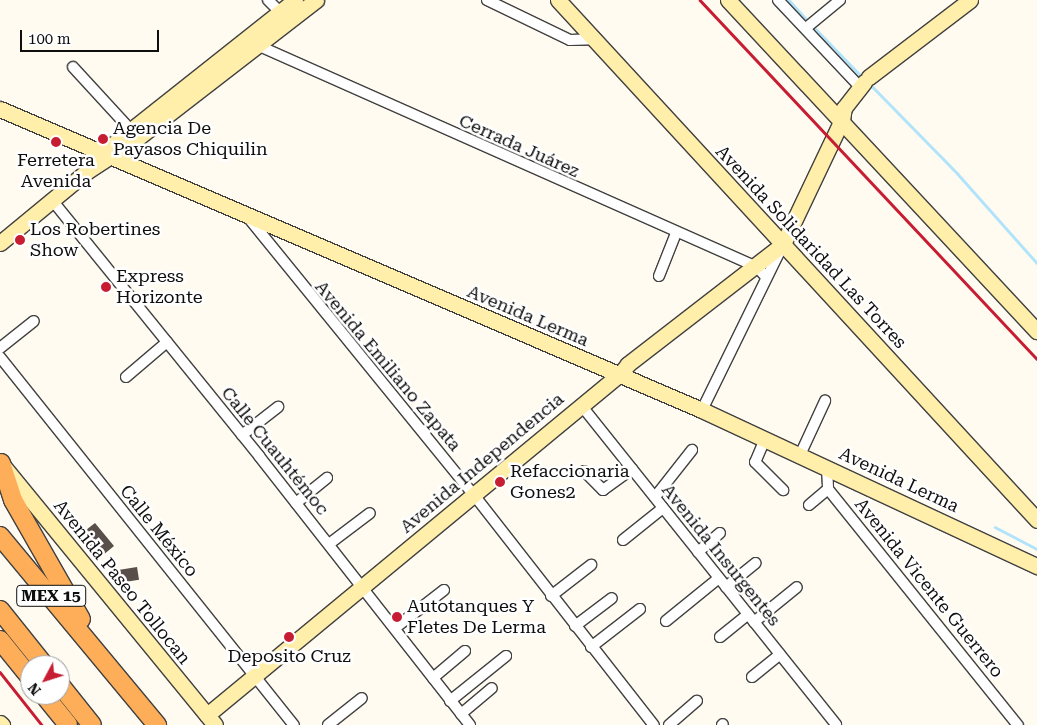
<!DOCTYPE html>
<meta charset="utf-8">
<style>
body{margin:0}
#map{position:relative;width:1037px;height:725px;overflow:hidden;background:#fffbf0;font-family:"Roboto Serif",serif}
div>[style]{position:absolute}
.stream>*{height:2.5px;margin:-1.25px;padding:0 1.25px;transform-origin:1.25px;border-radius:1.25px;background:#b1e4fa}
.building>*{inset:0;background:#584e4a;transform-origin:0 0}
.roads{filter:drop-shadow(1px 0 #414141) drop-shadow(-1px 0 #414141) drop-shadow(0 1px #414141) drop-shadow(0 -1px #414141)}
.minor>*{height:10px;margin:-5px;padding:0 5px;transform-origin:5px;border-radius:5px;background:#fff}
.secondary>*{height:15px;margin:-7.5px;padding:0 7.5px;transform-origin:7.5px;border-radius:7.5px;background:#ffefab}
.trunk>*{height:18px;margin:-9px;padding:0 9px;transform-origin:9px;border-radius:9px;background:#feae58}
.rail>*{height:2.5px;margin:-1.25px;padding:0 1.25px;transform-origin:1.25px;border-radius:1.25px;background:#c71d33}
.dots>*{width:14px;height:14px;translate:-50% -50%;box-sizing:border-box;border:2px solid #fff;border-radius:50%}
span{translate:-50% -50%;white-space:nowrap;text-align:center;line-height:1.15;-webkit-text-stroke:5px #fff;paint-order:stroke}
.shield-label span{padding:1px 4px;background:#fff;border:1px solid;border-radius:4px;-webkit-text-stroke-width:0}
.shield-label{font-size:16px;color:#0e0e0e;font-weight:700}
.poi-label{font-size:18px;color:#0e0e0e}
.left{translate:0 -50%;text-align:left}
.street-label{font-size:18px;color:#0e0e0e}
.north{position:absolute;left:20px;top:655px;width:50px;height:50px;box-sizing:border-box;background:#fff;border:1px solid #9f9f9f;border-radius:50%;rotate:230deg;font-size:14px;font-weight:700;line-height:20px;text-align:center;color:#0e0e0e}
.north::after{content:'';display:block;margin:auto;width:18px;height:22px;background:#c71d33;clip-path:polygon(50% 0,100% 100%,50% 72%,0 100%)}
.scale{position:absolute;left:20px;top:30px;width:139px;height:22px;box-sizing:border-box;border:2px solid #0e0e0e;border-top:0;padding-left:6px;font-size:15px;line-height:18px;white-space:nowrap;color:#0e0e0e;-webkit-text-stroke:4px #fff;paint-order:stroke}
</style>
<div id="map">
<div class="stream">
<div style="left:789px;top:0;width:30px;rotate:48deg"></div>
<div style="left:813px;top:26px;width:72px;rotate:46.1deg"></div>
<div style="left:869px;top:83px;width:127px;rotate:45.6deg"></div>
<div style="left:958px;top:174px;width:119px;rotate:48.4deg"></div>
<div style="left:995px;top:527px;width:47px;rotate:27.6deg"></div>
</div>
<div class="building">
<div style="clip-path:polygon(95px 523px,114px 546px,97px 560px,86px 546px,94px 540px,86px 530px)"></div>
<div style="left:137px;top:567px;width:13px;height:22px;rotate:81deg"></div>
</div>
<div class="roads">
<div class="minor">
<div style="left:268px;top:0;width:17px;rotate:45deg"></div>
<div style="left:487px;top:0;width:92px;rotate:25.7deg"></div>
<div style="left:570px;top:40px;width:23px;rotate:-2deg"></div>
<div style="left:778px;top:0;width:118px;rotate:46.7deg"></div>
<div style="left:806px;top:28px;width:44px;rotate:-39.5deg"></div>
<div style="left:257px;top:45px;width:547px;rotate:23.94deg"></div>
<div style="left:757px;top:267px;width:13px;rotate:48deg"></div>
<div style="left:73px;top:67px;width:84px;rotate:47.4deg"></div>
<div style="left:52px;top:200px;width:329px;rotate:51deg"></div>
<div style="left:259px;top:456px;width:342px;rotate:51.9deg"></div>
<div style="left:247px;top:216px;width:360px;rotate:50.9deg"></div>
<div style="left:474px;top:495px;width:292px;rotate:52deg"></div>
<div style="left:659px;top:276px;width:46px;rotate:-68.4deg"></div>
<div style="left:0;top:348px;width:43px;rotate:-38.5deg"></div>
<div style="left:0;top:357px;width:471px;rotate:51.4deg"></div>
<div style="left:126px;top:377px;width:54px;rotate:-40.5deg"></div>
<div style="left:581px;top:405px;width:409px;rotate:51.4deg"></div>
<div style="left:702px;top:410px;width:182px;rotate:-63.9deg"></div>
<div style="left:242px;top:435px;width:46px;rotate:-37.9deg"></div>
<div style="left:765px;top:439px;width:25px;rotate:113deg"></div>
<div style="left:755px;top:462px;width:40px;rotate:45deg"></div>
<div style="left:800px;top:455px;width:60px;rotate:-65.2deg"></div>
<div style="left:827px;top:468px;width:21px;rotate:87deg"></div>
<div style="left:828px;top:489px;width:303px;rotate:51.2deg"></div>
<div style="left:584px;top:471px;width:27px;rotate:45deg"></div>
<div style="left:603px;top:490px;width:36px;rotate:-36deg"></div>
<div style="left:655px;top:497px;width:60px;rotate:-51.8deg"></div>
<div style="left:296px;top:503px;width:40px;rotate:-39deg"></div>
<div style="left:809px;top:505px;width:25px;rotate:-40deg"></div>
<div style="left:623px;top:540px;width:51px;rotate:-38.7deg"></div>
<div style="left:329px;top:544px;width:51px;rotate:-37.1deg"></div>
<div style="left:698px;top:552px;width:29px;rotate:-41deg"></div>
<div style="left:726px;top:587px;width:38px;rotate:-39deg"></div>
<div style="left:551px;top:596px;width:51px;rotate:-37.8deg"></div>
<div style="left:666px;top:621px;width:68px;rotate:-39.1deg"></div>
<div style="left:754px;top:622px;width:55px;rotate:-39.1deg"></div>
<div style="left:575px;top:626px;width:46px;rotate:-37.1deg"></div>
<div style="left:395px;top:628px;width:62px;rotate:-37.8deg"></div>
<div style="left:720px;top:637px;width:36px;rotate:-39deg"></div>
<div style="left:591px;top:647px;width:62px;rotate:-37.8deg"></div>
<div style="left:752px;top:677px;width:36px;rotate:-39deg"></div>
<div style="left:433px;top:678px;width:42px;rotate:-40.2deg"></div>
<div style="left:450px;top:701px;width:72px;rotate:-38.8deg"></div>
<div style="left:461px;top:714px;width:40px;rotate:-40deg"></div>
<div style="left:328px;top:725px;width:43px;rotate:-38.5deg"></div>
<div style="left:669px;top:725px;width:37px;rotate:-41deg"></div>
<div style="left:722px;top:725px;width:1px;rotate:-45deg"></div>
</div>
<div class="secondary">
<div style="left:558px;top:0;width:707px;rotate:47.35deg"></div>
<div style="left:728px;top:0;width:453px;rotate:47deg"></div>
<div style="left:869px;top:77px;width:127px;rotate:-37.3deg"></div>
<div style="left:0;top:109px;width:764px;rotate:23.21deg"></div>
<div style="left:702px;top:410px;width:370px;rotate:25deg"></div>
<div style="left:97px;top:157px;width:253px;rotate:-38.4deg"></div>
<div style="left:0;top:243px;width:112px;rotate:-39.5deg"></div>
<div style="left:86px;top:172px;width:59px;rotate:-33.1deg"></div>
<div style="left:135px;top:140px;width:229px;rotate:-37.7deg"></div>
<div style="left:4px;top:467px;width:333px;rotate:50.7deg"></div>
<div style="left:207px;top:715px;width:537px;rotate:-39.56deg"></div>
<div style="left:621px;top:373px;width:11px;rotate:-52deg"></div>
<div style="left:628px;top:364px;width:196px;rotate:-37.7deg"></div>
<div style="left:783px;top:244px;width:137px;rotate:-64.6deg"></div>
<div style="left:842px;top:120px;width:12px;rotate:-81deg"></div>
<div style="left:844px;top:108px;width:33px;rotate:-52deg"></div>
<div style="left:0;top:723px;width:3px;rotate:45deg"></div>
</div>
<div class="trunk">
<div style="left:1px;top:463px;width:39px;rotate:72deg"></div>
<div style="left:13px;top:500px;width:137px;rotate:60.3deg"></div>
<div style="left:0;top:536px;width:246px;rotate:50.3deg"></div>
<div style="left:0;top:610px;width:70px;rotate:51.3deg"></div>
<div style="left:0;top:640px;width:48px;rotate:51deg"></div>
<div style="left:60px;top:685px;width:51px;rotate:51.3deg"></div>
<div style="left:44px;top:695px;width:38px;rotate:51deg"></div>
</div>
</div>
<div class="rail">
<div style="left:700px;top:0;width:492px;rotate:46.8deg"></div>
<div style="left:0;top:672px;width:68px;rotate:51.6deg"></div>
</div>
<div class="dots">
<div style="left:103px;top:139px;background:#c71d33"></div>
<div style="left:56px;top:142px;background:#c71d33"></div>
<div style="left:20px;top:240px;background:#c71d33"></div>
<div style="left:106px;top:287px;background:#c71d33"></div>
<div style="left:500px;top:482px;background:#c71d33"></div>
<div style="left:397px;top:617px;background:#c71d33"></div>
<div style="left:289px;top:637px;background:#c71d33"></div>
</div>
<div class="shield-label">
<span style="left:51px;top:596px">MEX 15</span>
</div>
<div class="poi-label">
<span class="left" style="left:113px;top:139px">Agencia De<br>Payasos Chiquilin</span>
<span style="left:56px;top:171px">Ferretera<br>Avenida</span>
<span class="left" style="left:30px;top:240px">Los Robertines<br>Show</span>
<span class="left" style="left:116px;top:287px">Express<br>Horizonte</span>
<span class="left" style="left:510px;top:482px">Refaccionaria<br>Gones2</span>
<span class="left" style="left:407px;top:617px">Autotanques Y<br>Fletes De Lerma</span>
<span style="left:289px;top:656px">Deposito Cruz</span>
</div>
<div class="street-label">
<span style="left:519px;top:146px;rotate:24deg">Cerrada Juárez</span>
<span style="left:811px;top:247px;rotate:47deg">Avenida Solidaridad Las Torres</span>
<span style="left:528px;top:316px;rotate:23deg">Avenida Lerma</span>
<span style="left:388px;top:366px;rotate:50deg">Avenida Emiliano Zapata</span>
<span style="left:275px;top:451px;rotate:51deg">Calle Cuauhtémoc</span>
<span style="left:482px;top:463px;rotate:-40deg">Avenida Independencia</span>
<span style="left:899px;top:480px;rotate:25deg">Avenida Lerma</span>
<span style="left:159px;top:531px;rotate:51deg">Calle México</span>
<span style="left:721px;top:555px;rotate:51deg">Avenida Insurgentes</span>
<span style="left:122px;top:582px;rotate:51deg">Avenida Paseo Tollocan</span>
<span style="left:929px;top:588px;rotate:51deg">Avenida Vicente Guerrero</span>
</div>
<div class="north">N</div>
<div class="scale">100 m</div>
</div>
